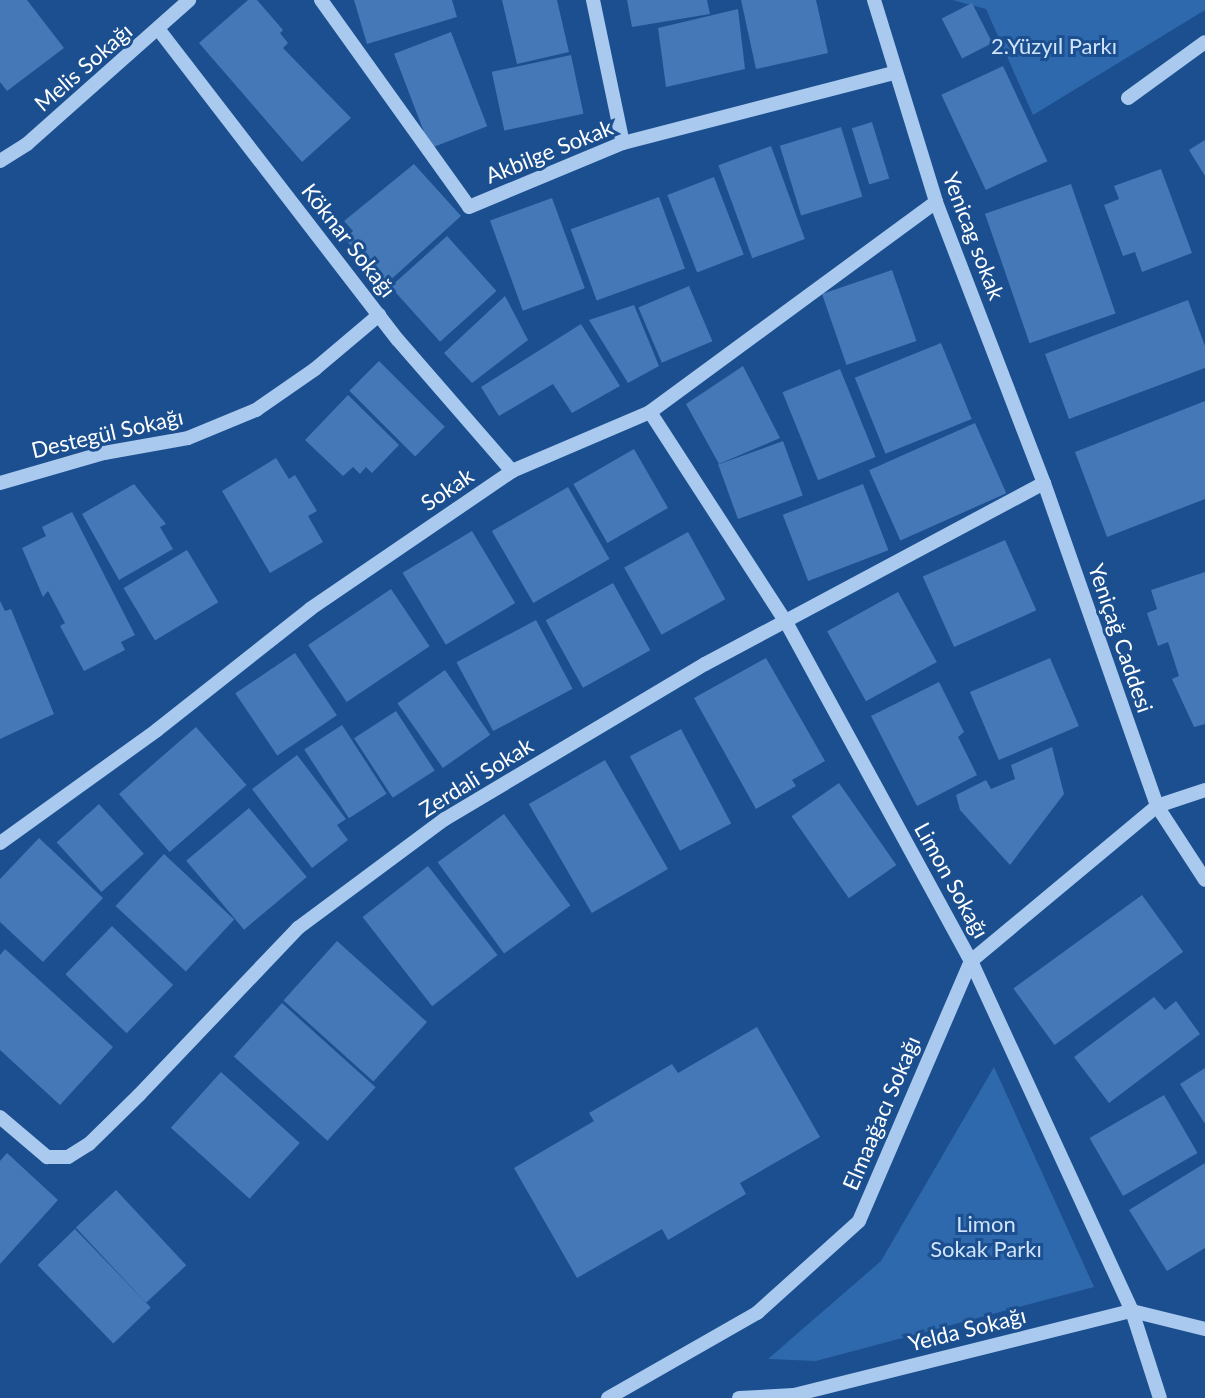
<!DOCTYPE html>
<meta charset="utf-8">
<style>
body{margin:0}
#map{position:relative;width:1205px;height:1398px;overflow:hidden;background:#1b4f8f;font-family:Lato,sans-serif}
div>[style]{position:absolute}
.green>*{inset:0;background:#2e69ad}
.building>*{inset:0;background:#4478b7;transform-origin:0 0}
.minor>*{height:14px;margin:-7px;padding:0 7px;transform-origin:7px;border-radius:7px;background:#a9c9ee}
span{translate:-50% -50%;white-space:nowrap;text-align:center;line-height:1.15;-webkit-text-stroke:6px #1b4f8f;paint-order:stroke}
.park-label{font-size:22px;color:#cfe3fa}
.street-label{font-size:22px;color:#fff}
</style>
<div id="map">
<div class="green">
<div style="clip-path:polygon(952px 0,1205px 0,1205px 10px,1033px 115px,986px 9px)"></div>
<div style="clip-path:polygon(994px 1067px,1094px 1287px,816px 1361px,768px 1359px,881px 1261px)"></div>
</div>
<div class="building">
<div style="clip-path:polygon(0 0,27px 0,64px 48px,7px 91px,0 82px)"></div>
<div style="clip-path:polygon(248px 0,257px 0,283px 30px,280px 33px,288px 43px,283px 48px,351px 118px,302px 162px,199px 43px)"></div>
<div style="clip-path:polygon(354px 0,452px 0,457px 17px,367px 44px)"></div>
<div style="clip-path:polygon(502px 0,557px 0,569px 52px,517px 64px)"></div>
<div style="clip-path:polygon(627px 0,707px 0,710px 14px,632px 27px)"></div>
<div style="clip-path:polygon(741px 0,816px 0,828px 53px,756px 69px)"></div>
<div style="left:972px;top:3px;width:45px;height:34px;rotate:63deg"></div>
<div style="clip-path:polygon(738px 9px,745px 69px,666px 87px,658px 28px)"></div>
<div style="left:451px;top:32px;width:101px;height:61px;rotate:69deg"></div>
<div style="left:571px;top:55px;width:60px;height:81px;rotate:78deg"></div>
<div style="left:1003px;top:66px;width:105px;height:68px;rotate:65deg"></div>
<div style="left:872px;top:122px;width:59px;height:21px;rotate:73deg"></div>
<div style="left:841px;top:127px;width:73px;height:64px;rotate:73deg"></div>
<div style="clip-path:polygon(1205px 140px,1205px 176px,1189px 150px)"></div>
<div style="left:771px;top:146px;width:99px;height:56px;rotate:70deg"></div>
<div style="clip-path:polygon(414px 164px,461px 216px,386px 284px,345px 239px,353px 231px,344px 221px)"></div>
<div style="clip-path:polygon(1161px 169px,1192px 253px,1142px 272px,1135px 252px,1123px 256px,1104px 205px,1119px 199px,1114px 186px)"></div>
<div style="left:714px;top:177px;width:83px;height:50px;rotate:69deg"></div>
<div style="left:1071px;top:184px;width:137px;height:91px;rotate:71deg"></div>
<div style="left:659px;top:197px;width:76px;height:94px;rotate:70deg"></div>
<div style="left:552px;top:198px;width:96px;height:66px;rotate:70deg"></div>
<div style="left:447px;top:236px;width:74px;height:76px;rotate:48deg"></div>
<div style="left:892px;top:270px;width:75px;height:74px;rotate:71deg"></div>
<div style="left:689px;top:286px;width:60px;height:55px;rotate:67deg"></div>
<div style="clip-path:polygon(505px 296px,528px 340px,472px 383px,444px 353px)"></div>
<div style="clip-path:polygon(1188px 300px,1205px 346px,1205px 368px,1069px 419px,1045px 354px)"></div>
<div style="clip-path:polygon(634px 305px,659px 366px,628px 383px,589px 320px)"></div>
<div style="clip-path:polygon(581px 324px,620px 386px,572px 413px,553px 384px,499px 416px,481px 387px)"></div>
<div style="left:941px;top:343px;width:82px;height:93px;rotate:68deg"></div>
<div style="left:379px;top:361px;width:93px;height:42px;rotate:45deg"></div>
<div style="clip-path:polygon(743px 366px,780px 438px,719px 464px,686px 404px)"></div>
<div style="left:840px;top:369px;width:95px;height:62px;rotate:68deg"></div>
<div style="clip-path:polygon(348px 395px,399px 445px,372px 473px,366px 467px,360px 474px,353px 467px,343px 476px,305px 440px)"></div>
<div style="clip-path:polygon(1205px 401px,1205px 499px,1107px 537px,1075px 452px)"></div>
<div style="left:975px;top:423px;width:77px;height:116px;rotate:66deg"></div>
<div style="left:783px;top:441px;width:58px;height:69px;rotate:70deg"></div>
<div style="left:634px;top:449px;width:68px;height:70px;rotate:60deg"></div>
<div style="clip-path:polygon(276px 458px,289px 479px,295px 475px,317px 511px,308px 516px,323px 542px,270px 573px,222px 491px)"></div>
<div style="clip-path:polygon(134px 484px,166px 524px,160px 527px,173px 549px,119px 580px,82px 514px)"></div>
<div style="left:863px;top:484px;width:71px;height:86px;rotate:69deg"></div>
<div style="left:568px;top:487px;width:83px;height:88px;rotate:60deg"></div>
<div style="clip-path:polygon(72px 512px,135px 635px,121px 642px,125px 650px,84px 671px,60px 626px,65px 623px,48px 591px,43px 597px,22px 548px,46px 536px,42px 527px)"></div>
<div style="left:472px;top:531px;width:84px;height:81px;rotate:59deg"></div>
<div style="left:688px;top:532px;width:77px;height:73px;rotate:61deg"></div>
<div style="left:1005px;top:540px;width:77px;height:90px;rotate:66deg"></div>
<div style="left:187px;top:550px;width:61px;height:74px;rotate:59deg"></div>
<div style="clip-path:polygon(1205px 572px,1205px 724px,1194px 727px,1172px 679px,1179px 676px,1168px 642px,1158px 646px,1147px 613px,1157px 609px,1151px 590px)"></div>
<div style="left:613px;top:583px;width:77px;height:77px;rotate:61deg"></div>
<div style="left:391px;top:589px;width:69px;height:100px;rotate:56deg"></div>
<div style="left:898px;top:592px;width:80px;height:81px;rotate:61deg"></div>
<div style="clip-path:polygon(0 601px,5px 611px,11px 609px,54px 714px,0 739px)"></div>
<div style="left:536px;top:620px;width:78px;height:90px;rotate:62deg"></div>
<div style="left:295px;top:653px;width:75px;height:72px;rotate:56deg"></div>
<div style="clip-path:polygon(766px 658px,825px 761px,792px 780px,796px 786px,756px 809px,694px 698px)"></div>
<div style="left:1050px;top:658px;width:74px;height:87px;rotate:67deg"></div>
<div style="left:445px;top:670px;width:79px;height:58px;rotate:55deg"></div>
<div style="clip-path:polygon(939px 682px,964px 732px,958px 737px,977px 775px,917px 806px,871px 716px)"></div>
<div style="left:396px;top:711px;width:71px;height:50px;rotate:57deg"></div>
<div style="left:342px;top:725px;width:82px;height:45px;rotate:57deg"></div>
<div style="left:196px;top:727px;width:77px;height:102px;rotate:49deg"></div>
<div style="left:681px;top:729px;width:107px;height:58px;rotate:62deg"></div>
<div style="clip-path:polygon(1052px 747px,1064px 794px,1010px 865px,960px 810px,956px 795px,986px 780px,991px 789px,1015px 779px,1011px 765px)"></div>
<div style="clip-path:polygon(297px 755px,346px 819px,337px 825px,348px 840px,312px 868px,252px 789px)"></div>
<div style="left:605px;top:760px;width:126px;height:88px;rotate:60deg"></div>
<div style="left:839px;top:783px;width:100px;height:58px;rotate:55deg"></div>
<div style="left:99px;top:804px;width:67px;height:57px;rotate:48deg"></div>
<div style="left:249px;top:808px;width:90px;height:82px;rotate:50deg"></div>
<div style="left:504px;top:814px;width:113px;height:82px;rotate:54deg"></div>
<div style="clip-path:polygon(39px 838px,103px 898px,43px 962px,0 922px,0 879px)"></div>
<div style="left:164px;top:854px;width:96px;height:71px;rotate:43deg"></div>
<div style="left:428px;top:866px;width:113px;height:83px;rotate:52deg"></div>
<div style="left:1142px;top:895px;width:70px;height:159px;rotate:54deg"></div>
<div style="left:112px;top:926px;width:85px;height:67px;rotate:44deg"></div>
<div style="left:337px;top:941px;width:121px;height:80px;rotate:42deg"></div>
<div style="clip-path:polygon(5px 949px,113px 1047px,60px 1105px,0 1050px,0 955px)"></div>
<div style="clip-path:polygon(1154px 997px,1165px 1010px,1176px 1001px,1200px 1034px,1109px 1103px,1074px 1057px)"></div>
<div style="left:282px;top:1003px;width:126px;height:72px;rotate:42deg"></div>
<div style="clip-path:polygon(757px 1027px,820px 1137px,740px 1183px,746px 1194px,668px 1240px,662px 1229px,577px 1278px,514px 1168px,594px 1121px,589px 1113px,672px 1064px,678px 1073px)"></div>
<div style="clip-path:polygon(1205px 1068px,1205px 1124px,1180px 1084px)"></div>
<div style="left:221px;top:1072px;width:106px;height:75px;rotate:42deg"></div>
<div style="left:1164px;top:1095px;width:67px;height:86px;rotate:60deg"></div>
<div style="clip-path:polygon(7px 1153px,58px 1200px,0 1264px,0 1161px)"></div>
<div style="clip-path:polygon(1205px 1163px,1205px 1248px,1167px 1271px,1129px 1210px)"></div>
<div style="left:116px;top:1190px;width:103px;height:55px;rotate:47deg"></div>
<div style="left:75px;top:1229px;width:109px;height:52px;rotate:46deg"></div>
</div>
<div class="minor">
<div style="left:321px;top:0;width:254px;rotate:54.4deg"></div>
<div style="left:469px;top:207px;width:167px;rotate:-22.6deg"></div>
<div style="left:623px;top:143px;width:279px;rotate:-14.5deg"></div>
<div style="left:593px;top:0;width:146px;rotate:78.2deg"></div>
<div style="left:874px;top:0;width:211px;rotate:72.9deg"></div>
<div style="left:936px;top:202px;width:301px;rotate:69deg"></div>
<div style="left:1044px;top:483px;width:342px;rotate:70.7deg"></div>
<div style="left:1157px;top:806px;width:88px;rotate:57deg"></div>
<div style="left:159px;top:30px;width:391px;rotate:52.4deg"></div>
<div style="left:398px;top:340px;width:174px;rotate:49deg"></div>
<div style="left:1128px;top:98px;width:95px;rotate:-36deg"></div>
<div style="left:0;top:161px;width:32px;rotate:-32deg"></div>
<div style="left:27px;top:144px;width:217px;rotate:-41.6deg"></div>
<div style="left:650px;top:412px;width:250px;rotate:57.1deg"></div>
<div style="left:786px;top:622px;width:386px;rotate:61.4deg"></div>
<div style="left:971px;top:961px;width:385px;rotate:65.3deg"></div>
<div style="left:1132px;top:1311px;width:91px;rotate:72.2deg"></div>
<div style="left:0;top:483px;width:108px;rotate:-16.1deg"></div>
<div style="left:104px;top:453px;width:85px;rotate:-10.1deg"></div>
<div style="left:188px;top:438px;width:74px;rotate:-22.4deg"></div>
<div style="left:256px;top:410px;width:72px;rotate:-34.8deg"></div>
<div style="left:315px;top:369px;width:84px;rotate:-40.2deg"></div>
<div style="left:0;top:843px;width:193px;rotate:-35.7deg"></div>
<div style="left:157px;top:730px;width:195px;rotate:-38.3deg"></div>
<div style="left:310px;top:609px;width:245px;rotate:-34.3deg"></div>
<div style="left:512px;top:471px;width:150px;rotate:-23.1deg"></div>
<div style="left:650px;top:412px;width:355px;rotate:-36.3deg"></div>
<div style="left:0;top:1117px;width:62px;rotate:40.4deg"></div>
<div style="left:47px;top:1157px;width:21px"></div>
<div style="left:68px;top:1157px;width:25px;rotate:-32deg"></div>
<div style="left:89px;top:1144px;width:70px;rotate:-44.4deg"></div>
<div style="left:139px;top:1095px;width:231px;rotate:-46.4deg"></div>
<div style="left:298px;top:928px;width:183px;rotate:-36.6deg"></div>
<div style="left:445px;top:819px;width:303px;rotate:-30.8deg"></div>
<div style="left:705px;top:664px;width:384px;rotate:-28.1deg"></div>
<div style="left:608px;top:1398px;width:172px;rotate:-29.7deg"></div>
<div style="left:757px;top:1313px;width:137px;rotate:-42deg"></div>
<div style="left:859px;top:1221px;width:283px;rotate:-66.7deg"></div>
<div style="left:971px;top:961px;width:242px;rotate:-39.8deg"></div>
<div style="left:1157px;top:806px;width:51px;rotate:-18.4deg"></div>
<div style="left:739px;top:1398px;width:55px;rotate:-3.1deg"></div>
<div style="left:794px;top:1395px;width:348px;rotate:-14deg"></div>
<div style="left:1132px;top:1311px;width:75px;rotate:13.9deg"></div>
</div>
<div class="park-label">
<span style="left:1054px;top:46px">2.Yüzyıl Parkı</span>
<span style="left:986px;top:1236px">Limon<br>Sokak Parkı</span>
</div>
<div class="street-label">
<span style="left:83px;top:67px;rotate:-41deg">Melis Sokağı</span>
<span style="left:549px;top:151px;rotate:-22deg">Akbilge Sokak</span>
<span style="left:974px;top:236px;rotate:69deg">Yenicag sokak</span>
<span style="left:349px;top:240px;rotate:52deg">Köknar Sokağı</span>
<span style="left:107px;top:433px;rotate:-13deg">Destegül Sokağı</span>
<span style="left:447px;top:489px;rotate:-34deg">Sokak</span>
<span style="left:1121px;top:638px;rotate:71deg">Yeniçağ Caddesi</span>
<span style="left:476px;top:777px;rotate:-32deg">Zerdali Sokak</span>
<span style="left:952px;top:880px;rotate:61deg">Limon Sokağı</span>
<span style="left:881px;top:1113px;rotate:-67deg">Elmaağacı Sokağı</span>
<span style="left:967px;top:1329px;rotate:-14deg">Yelda Sokağı</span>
</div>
</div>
